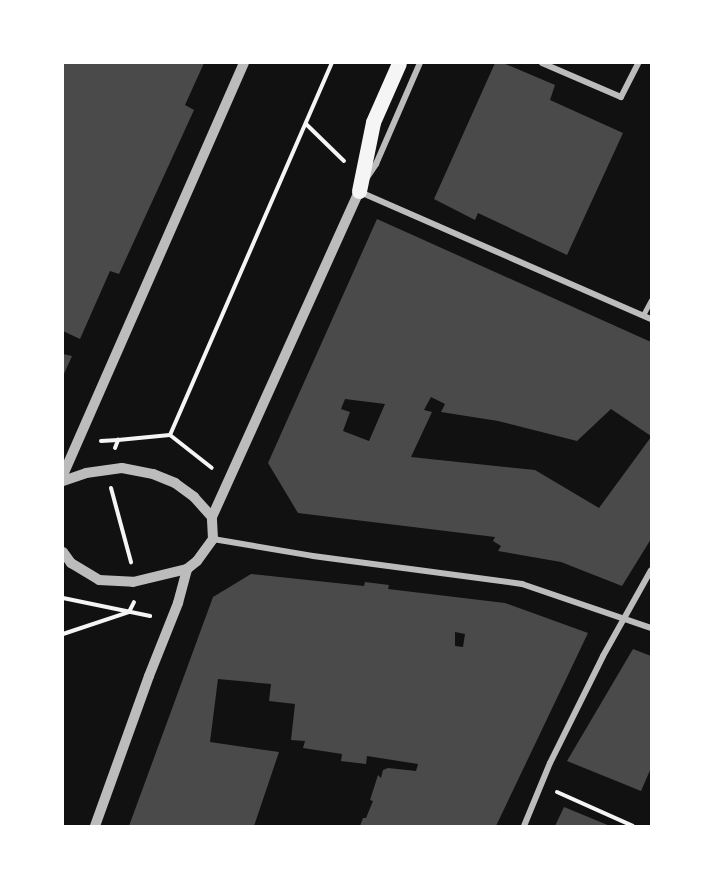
<!DOCTYPE html>
<style>
body{margin:0}
#map{position:relative;width:714px;height:889px;overflow:hidden;background:#111;font-family:Commissioner,sans-serif}
div>[style]{position:absolute}
.building>*{inset:0;background:#4a4a4a}
.path>*{height:4px;margin:-2px;padding:0 2px;transform-origin:2px;border-radius:2px;background:#f5f5f5}
.pedestrian>*{height:5px;margin:-2.5px;padding:0 2.5px;transform-origin:2.5px;border-radius:2.5px;background:#bcbcbc}
.minor>*{height:6px;margin:-3px;padding:0 3px;transform-origin:3px;border-radius:3px;background:#bcbcbc}
.tertiary>*{height:10px;margin:-5px;padding:0 5px;transform-origin:5px;border-radius:5px;background:#bcbcbc}
.primary>*{height:15px;margin:-7.5px;padding:0 7.5px;transform-origin:7.5px;border-radius:7.5px;background:#f5f5f5}
span{translate:-50% -50%;white-space:nowrap;text-align:center;line-height:1.15;-webkit-text-stroke:4.5px #fff;paint-order:stroke}
.frame{position:absolute;inset:0;border:64px solid #fff;pointer-events:none}
</style>
<div id="map">
<div class="building">
<div style="clip-path:polygon(63px 63px,204px 63px,185px 105px,194px 110px,119px 274px,110px 271px,80px 339px,63px 331px)"></div>
<div style="clip-path:polygon(495px 63px,503px 63px,555px 85px,550px 100px,623px 133px,567px 255px,478px 213px,475px 220px,434px 199px)"></div>
<div style="clip-path:polygon(evenodd,377px 219px,651px 342px,651px 436px,611px 409px,577px 441px,498px 421px,441px 412px,445px 404px,431px 397px,424px 410px,432px 412px,411px 457px,535px 470px,599px 508px,651px 437px,651px 539px,622px 586px,561px 562px,498px 551px,501px 546px,493px 541px,495px 537px,298px 513px,268px 463px,377px 219px,345px 399px,385px 404px,369px 441px,343px 431px,350px 412px,341px 409px,345px 399px)"></div>
<div style="clip-path:polygon(63px 354px,72px 356px,63px 376px)"></div>
<div style="clip-path:polygon(evenodd,251px 574px,364px 586px,365px 582px,389px 585px,388px 589px,505px 603px,588px 633px,496px 826px,360px 826px,363px 818px,366px 818px,373px 801px,370px 800px,378px 775px,381px 778px,383px 770px,388px 768px,416px 771px,418px 764px,367px 756px,366px 764px,341px 761px,342px 754px,303px 748px,305px 741px,291px 740px,295px 704px,269px 701px,271px 684px,218px 679px,210px 742px,279px 752px,254px 826px,129px 826px,213px 597px,251px 574px,455px 632px,465px 634px,463px 647px,455px 646px,455px 632px)"></div>
<div style="clip-path:polygon(633px 649px,651px 656px,651px 768px,641px 791px,567px 761px)"></div>
<div style="clip-path:polygon(564px 807px,598px 821px,610px 826px,555px 826px)"></div>
</div>
<div class="path">
<div style="left:306px;top:124px;width:53px;rotate:44.2deg"></div>
<div style="left:170px;top:435px;width:53px;rotate:38.2deg"></div>
<div style="left:101px;top:441px;width:17px;rotate:-3deg"></div>
<div style="left:115px;top:448px;width:9px;rotate:-69deg"></div>
<div style="left:118px;top:440px;width:52px;rotate:-5.5deg"></div>
<div style="left:170px;top:435px;width:406px;rotate:-66.5deg"></div>
<div style="left:111px;top:488px;width:77px;rotate:74.9deg"></div>
<div style="left:63px;top:598px;width:89px;rotate:11.7deg"></div>
<div style="left:63px;top:634px;width:70px;rotate:-18.4deg"></div>
<div style="left:129px;top:612px;width:11px;rotate:-63deg"></div>
<div style="left:557px;top:792px;width:83px;rotate:24.1deg"></div>
</div>
<div class="pedestrian">
<div style="left:643px;top:315px;width:17px;rotate:-62deg"></div>
</div>
<div class="minor">
<div style="left:542px;top:63px;width:86px;rotate:23.3deg"></div>
<div style="left:621px;top:97px;width:38px;rotate:-63deg"></div>
<div style="left:366px;top:179px;width:18px;rotate:-56deg"></div>
<div style="left:376px;top:164px;width:110px;rotate:-66.5deg"></div>
<div style="left:360px;top:192px;width:318px;rotate:23.6deg"></div>
<div style="left:213px;top:539px;width:101px;rotate:9.6deg"></div>
<div style="left:313px;top:556px;width:211px;rotate:7.6deg"></div>
<div style="left:522px;top:584px;width:136px;rotate:18.8deg"></div>
<div style="left:524px;top:826px;width:68px;rotate:-67.6deg"></div>
<div style="left:550px;top:763px;width:119px;rotate:-63.6deg"></div>
<div style="left:603px;top:656px;width:98px;rotate:-60.8deg"></div>
</div>
<div class="tertiary">
<div style="left:63px;top:475px;width:450px;rotate:-66.3deg"></div>
<div style="left:63px;top:481px;width:24px;rotate:-19deg"></div>
<div style="left:86px;top:473px;width:36px;rotate:-8deg"></div>
<div style="left:122px;top:468px;width:32px;rotate:11deg"></div>
<div style="left:153px;top:474px;width:24px;rotate:22deg"></div>
<div style="left:175px;top:483px;width:24px;rotate:36deg"></div>
<div style="left:194px;top:497px;width:27px;rotate:48deg"></div>
<div style="left:63px;top:552px;width:14px;rotate:54deg"></div>
<div style="left:71px;top:563px;width:33px;rotate:31deg"></div>
<div style="left:99px;top:580px;width:34px;rotate:3deg"></div>
<div style="left:133px;top:582px;width:56px;rotate:-13.5deg"></div>
<div style="left:187px;top:569px;width:13px;rotate:-39deg"></div>
<div style="left:197px;top:561px;width:27px;rotate:-54deg"></div>
<div style="left:213px;top:539px;width:22px;rotate:-93deg"></div>
<div style="left:212px;top:517px;width:358px;rotate:-65.7deg"></div>
<div style="left:95px;top:826px;width:159px;rotate:-70.2deg"></div>
<div style="left:149px;top:676px;width:79px;rotate:-68.3deg"></div>
<div style="left:178px;top:603px;width:35px;rotate:-75deg"></div>
</div>
<div class="primary">
<div style="left:359px;top:191px;width:70px;rotate:-78.5deg"></div>
<div style="left:373px;top:122px;width:64px;rotate:-66.2deg"></div>
</div>
<div class="frame"></div>
</div>
